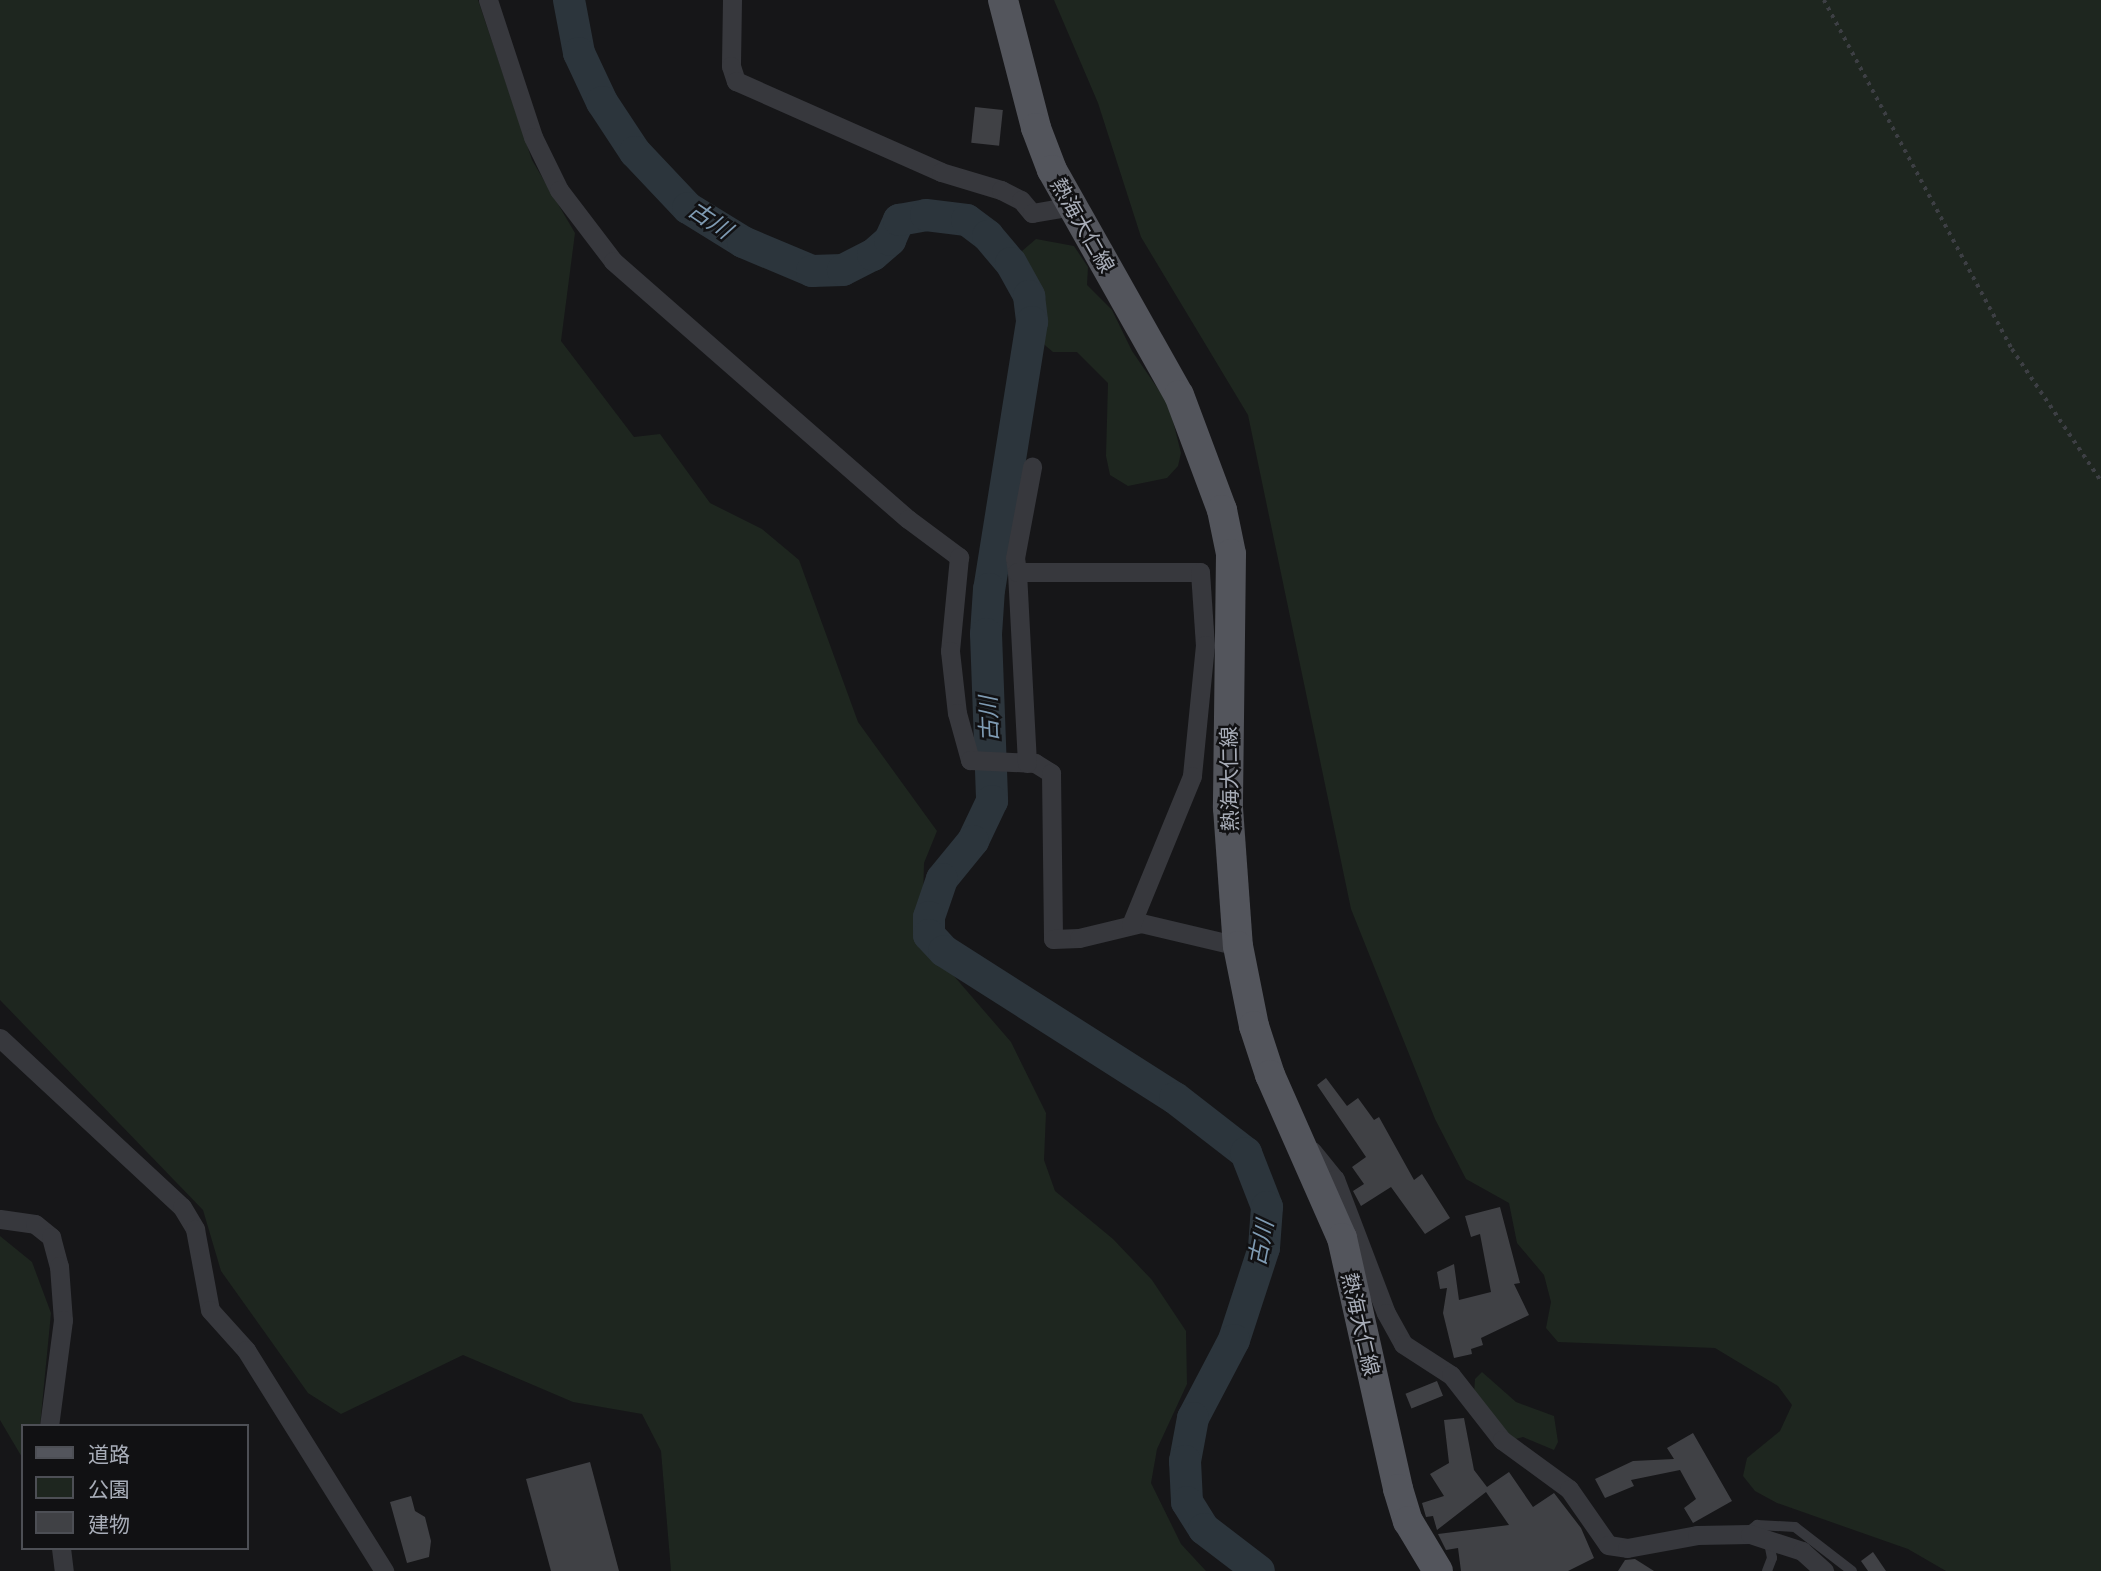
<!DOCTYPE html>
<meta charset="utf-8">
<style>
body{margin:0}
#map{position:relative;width:2101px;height:1571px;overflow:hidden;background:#161618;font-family:"Asap Condensed","Noto Sans JP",sans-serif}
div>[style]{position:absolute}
.green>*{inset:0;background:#1e261f}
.river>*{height:32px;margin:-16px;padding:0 16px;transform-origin:16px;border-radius:16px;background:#2c353c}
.building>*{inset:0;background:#404145;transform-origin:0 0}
.path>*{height:3.5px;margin-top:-1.75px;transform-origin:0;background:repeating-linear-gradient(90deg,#3d3f44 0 3.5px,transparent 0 8.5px)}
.service>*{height:10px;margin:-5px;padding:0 5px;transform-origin:5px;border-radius:5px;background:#37383d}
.minor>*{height:19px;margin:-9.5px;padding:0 9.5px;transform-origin:9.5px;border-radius:9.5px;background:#37383d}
.primary>*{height:30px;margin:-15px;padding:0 15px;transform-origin:15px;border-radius:15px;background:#53555c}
span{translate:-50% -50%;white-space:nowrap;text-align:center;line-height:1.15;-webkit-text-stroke:5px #111113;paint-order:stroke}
.street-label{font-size:21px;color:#a8adb8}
.water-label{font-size:23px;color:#7f9bb3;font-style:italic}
.legend{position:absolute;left:21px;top:1424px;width:228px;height:126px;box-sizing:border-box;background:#111113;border:2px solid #4d4f55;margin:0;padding:9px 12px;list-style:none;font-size:21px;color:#a8adb8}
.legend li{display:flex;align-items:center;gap:14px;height:35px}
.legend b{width:35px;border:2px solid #4d4f55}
</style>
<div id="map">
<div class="green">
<div style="clip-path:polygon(0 0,478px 0,532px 160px,575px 233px,561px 341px,634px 437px,660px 434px,710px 503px,762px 529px,799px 560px,858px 722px,937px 831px,924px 863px,922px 939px,1011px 1042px,1046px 1113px,1044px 1160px,1055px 1191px,1113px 1239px,1152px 1280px,1186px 1331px,1187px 1384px,1157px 1449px,1151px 1483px,1181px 1544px,1206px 1571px,671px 1571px,661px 1451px,642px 1414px,573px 1402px,463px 1355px,341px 1414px,308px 1393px,221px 1271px,203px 1210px,0 1000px)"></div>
<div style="clip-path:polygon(1054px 0,2101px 0,2101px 1571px,1946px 1571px,1908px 1549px,1777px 1503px,1755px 1491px,1743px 1476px,1747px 1458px,1780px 1431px,1792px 1405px,1778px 1386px,1715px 1348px,1558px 1342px,1546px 1328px,1551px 1302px,1544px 1275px,1517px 1243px,1509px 1203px,1466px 1179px,1435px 1119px,1351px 909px,1248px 415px,1141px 237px,1098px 103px)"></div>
<div style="clip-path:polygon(1036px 239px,1074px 246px,1088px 267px,1087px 285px,1112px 310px,1132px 351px,1169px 405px,1181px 453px,1178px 466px,1167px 478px,1128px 486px,1110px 475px,1106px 456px,1108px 383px,1077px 352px,1053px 352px,1040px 341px,1038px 302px,1023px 268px,1022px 251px)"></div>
<div style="clip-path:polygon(0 1236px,32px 1262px,51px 1313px,40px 1426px,23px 1426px,23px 1459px,0 1420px)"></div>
<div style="clip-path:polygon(1482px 1372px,1516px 1402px,1554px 1416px,1558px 1442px,1554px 1450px,1523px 1437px,1512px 1440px,1474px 1394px,1475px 1379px)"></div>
</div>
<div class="river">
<div style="left:569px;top:0;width:54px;rotate:79.3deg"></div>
<div style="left:579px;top:53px;width:54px;rotate:64.9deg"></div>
<div style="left:602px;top:102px;width:60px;rotate:56.6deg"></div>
<div style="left:635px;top:152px;width:77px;rotate:46.6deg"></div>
<div style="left:688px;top:208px;width:65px;rotate:31.7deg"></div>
<div style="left:743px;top:242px;width:75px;rotate:22.8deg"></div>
<div style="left:812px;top:271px;width:31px;rotate:-2deg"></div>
<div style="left:843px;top:270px;width:34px;rotate:-27deg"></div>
<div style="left:873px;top:255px;width:23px;rotate:-41deg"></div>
<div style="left:890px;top:240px;width:22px;rotate:-66deg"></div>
<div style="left:899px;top:220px;width:27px;rotate:-10deg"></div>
<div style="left:926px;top:215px;width:41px;rotate:7deg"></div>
<div style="left:967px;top:220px;width:26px;rotate:37deg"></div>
<div style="left:988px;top:236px;width:35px;rotate:50deg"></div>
<div style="left:1011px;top:263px;width:38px;rotate:61deg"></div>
<div style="left:1029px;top:296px;width:26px;rotate:83deg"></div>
<div style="left:1032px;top:322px;width:270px;rotate:99.1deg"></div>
<div style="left:989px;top:589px;width:45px;rotate:93.8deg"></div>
<div style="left:986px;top:634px;width:167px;rotate:87.9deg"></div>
<div style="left:992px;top:801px;width:44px;rotate:115.4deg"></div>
<div style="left:973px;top:841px;width:49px;rotate:129.2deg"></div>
<div style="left:942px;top:879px;width:40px;rotate:108.9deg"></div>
<div style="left:929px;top:917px;width:18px;rotate:90deg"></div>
<div style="left:929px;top:935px;width:22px;rotate:47deg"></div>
<div style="left:944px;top:951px;width:274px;rotate:32.5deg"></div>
<div style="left:1175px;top:1098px;width:90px;rotate:37.8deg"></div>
<div style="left:1246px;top:1153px;width:58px;rotate:68.7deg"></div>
<div style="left:1267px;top:1207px;width:41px;rotate:94.2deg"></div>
<div style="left:1264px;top:1248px;width:97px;rotate:108.1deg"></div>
<div style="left:1234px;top:1340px;width:88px;rotate:117.7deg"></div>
<div style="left:1193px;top:1418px;width:44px;rotate:100.5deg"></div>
<div style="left:1185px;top:1461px;width:41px;rotate:87.2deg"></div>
<div style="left:1187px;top:1502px;width:32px;rotate:58deg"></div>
<div style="left:1204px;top:1529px;width:69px;rotate:37.4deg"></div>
</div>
<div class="building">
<div style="left:975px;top:107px;width:28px;height:36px;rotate:6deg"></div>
<div style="clip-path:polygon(1326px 1078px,1347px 1106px,1358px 1098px,1374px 1120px,1379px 1117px,1414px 1180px,1422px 1174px,1450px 1218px,1425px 1234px,1391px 1187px,1361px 1206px,1353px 1191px,1364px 1184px,1352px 1167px,1366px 1157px,1317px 1085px)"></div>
<div style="clip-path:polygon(1500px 1207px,1520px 1283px,1514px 1284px,1529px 1315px,1481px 1338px,1483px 1345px,1471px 1349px,1472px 1354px,1454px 1358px,1443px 1313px,1447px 1288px,1440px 1289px,1437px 1272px,1454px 1264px,1459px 1300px,1491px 1292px,1480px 1234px,1471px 1237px,1465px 1216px)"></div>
<div style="left:1437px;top:1381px;width:16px;height:34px;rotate:68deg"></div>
<div style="clip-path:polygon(1464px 1418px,1474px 1470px,1487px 1487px,1509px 1472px,1533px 1507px,1554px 1493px,1581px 1528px,1594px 1558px,1568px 1571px,1461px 1571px,1458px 1548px,1446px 1550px,1438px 1534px,1509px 1525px,1486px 1492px,1437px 1530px,1433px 1516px,1426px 1517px,1422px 1503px,1444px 1496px,1430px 1474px,1449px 1463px,1444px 1420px)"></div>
<div style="clip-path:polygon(1693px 1433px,1732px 1501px,1693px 1523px,1684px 1508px,1696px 1499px,1680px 1470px,1631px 1480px,1634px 1486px,1605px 1498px,1595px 1479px,1633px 1461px,1674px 1459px,1667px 1448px)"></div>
<div style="clip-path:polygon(590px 1462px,619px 1571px,551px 1571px,526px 1479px)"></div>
<div style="clip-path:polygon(411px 1496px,415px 1511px,425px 1517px,431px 1541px,429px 1557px,407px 1563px,390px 1502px)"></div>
<div style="clip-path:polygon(1873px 1552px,1886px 1571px,1868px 1571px,1861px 1561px)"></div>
<div style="clip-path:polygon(1635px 1559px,1654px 1571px,1618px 1571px,1625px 1560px)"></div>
</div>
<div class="path">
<div style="left:1824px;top:0;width:396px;rotate:61.7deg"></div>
<div style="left:2012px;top:349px;width:159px;rotate:56deg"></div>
</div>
<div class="service">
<div style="left:1747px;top:1533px;width:13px;rotate:-39deg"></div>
<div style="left:1757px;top:1525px;width:38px;rotate:3deg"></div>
<div style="left:1795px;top:1527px;width:72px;rotate:37.7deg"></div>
<div style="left:1767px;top:1571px;width:14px;rotate:-69deg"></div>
<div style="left:1772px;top:1558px;width:20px;rotate:-101deg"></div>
</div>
<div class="minor">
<div style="left:488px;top:0;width:144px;rotate:71.8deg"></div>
<div style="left:533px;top:137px;width:59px;rotate:63.9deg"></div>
<div style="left:559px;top:190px;width:89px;rotate:52.7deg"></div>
<div style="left:613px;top:261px;width:392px;rotate:41.2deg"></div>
<div style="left:908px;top:519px;width:64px;rotate:36.7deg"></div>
<div style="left:959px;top:557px;width:94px;rotate:95.5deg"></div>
<div style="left:950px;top:651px;width:62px;rotate:83.6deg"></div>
<div style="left:957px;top:713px;width:49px;rotate:74.5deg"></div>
<div style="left:970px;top:760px;width:65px;rotate:2.6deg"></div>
<div style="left:1035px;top:763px;width:19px;rotate:32deg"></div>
<div style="left:1051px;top:773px;width:166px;rotate:89.3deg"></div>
<div style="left:1053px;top:939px;width:26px;rotate:-2deg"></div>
<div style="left:1079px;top:938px;width:64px;rotate:-13.6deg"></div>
<div style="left:1141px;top:923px;width:100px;rotate:13.3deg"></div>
<div style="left:732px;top:0;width:66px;rotate:90.9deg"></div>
<div style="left:731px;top:66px;width:16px;rotate:72deg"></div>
<div style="left:736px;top:81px;width:224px;rotate:23.9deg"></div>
<div style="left:941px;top:172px;width:63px;rotate:16.7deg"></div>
<div style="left:1001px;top:190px;width:22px;rotate:27deg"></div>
<div style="left:1021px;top:200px;width:17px;rotate:50deg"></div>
<div style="left:1032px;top:213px;width:42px;rotate:-9.7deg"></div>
<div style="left:1017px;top:572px;width:14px;rotate:-98deg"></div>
<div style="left:1015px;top:558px;width:93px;rotate:-79.4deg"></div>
<div style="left:1027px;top:763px;width:191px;rotate:-93deg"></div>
<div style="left:1017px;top:572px;width:183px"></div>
<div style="left:1200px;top:572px;width:73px;rotate:86.1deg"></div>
<div style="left:1205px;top:645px;width:132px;rotate:95.7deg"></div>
<div style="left:1192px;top:776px;width:161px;rotate:112.3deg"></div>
<div style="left:0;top:1038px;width:248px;rotate:42.9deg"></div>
<div style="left:182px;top:1207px;width:26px;rotate:59deg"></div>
<div style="left:195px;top:1229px;width:82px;rotate:79.5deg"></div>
<div style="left:210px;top:1310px;width:54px;rotate:48deg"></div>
<div style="left:246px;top:1350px;width:261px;rotate:58deg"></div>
<div style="left:1312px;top:1151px;width:36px;rotate:51deg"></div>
<div style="left:1335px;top:1179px;width:143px;rotate:69.2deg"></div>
<div style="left:1386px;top:1313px;width:35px;rotate:61deg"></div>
<div style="left:1403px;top:1344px;width:57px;rotate:32.9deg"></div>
<div style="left:1451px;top:1375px;width:83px;rotate:51.9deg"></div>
<div style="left:1502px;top:1440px;width:83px;rotate:36.2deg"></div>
<div style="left:1569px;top:1489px;width:68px;rotate:55.1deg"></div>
<div style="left:1608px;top:1545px;width:19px;rotate:9deg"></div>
<div style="left:1627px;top:1548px;width:71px;rotate:-10.5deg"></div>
<div style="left:1697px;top:1535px;width:53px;rotate:-1.1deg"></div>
<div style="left:1750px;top:1534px;width:55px;rotate:18.1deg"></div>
<div style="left:1802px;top:1551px;width:30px;rotate:42deg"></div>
<div style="left:0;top:1219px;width:35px;rotate:8deg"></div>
<div style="left:35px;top:1224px;width:21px;rotate:39deg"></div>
<div style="left:51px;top:1237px;width:30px;rotate:75deg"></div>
<div style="left:59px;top:1266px;width:54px;rotate:85.8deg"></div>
<div style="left:63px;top:1320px;width:107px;rotate:97.5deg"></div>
<div style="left:61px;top:1548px;width:23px;rotate:83deg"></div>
</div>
<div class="primary">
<div style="left:1003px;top:0;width:132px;rotate:75.5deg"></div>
<div style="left:1036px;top:128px;width:45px;rotate:69.1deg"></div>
<div style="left:1052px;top:170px;width:258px;rotate:60.6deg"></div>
<div style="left:1179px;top:395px;width:123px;rotate:69.5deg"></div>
<div style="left:1222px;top:510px;width:45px;rotate:78.4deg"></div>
<div style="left:1231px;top:554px;width:254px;rotate:90.7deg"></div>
<div style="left:1228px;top:808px;width:138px;rotate:85.9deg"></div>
<div style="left:1238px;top:946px;width:82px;rotate:78.7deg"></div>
<div style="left:1254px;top:1026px;width:52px;rotate:71.9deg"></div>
<div style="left:1270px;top:1075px;width:178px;rotate:66.2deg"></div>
<div style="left:1342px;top:1238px;width:257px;rotate:77.4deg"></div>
<div style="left:1398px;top:1489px;width:34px;rotate:73deg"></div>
<div style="left:1408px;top:1521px;width:58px;rotate:59deg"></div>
</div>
<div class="street-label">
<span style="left:1083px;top:225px;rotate:60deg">熱海大仁線</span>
<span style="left:1229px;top:779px;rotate:-91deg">熱海大仁線</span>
<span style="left:1361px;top:1324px;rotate:77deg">熱海大仁線</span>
</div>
<div class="water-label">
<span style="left:710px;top:220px;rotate:34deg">古川</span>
<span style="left:989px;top:719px;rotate:-92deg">古川</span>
<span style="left:1261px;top:1243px;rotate:-79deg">古川</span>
</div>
<ul class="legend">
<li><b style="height:9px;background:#53555c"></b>道路</li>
<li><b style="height:19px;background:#1e261f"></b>公園</li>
<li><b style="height:19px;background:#404145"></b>建物</li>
</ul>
</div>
